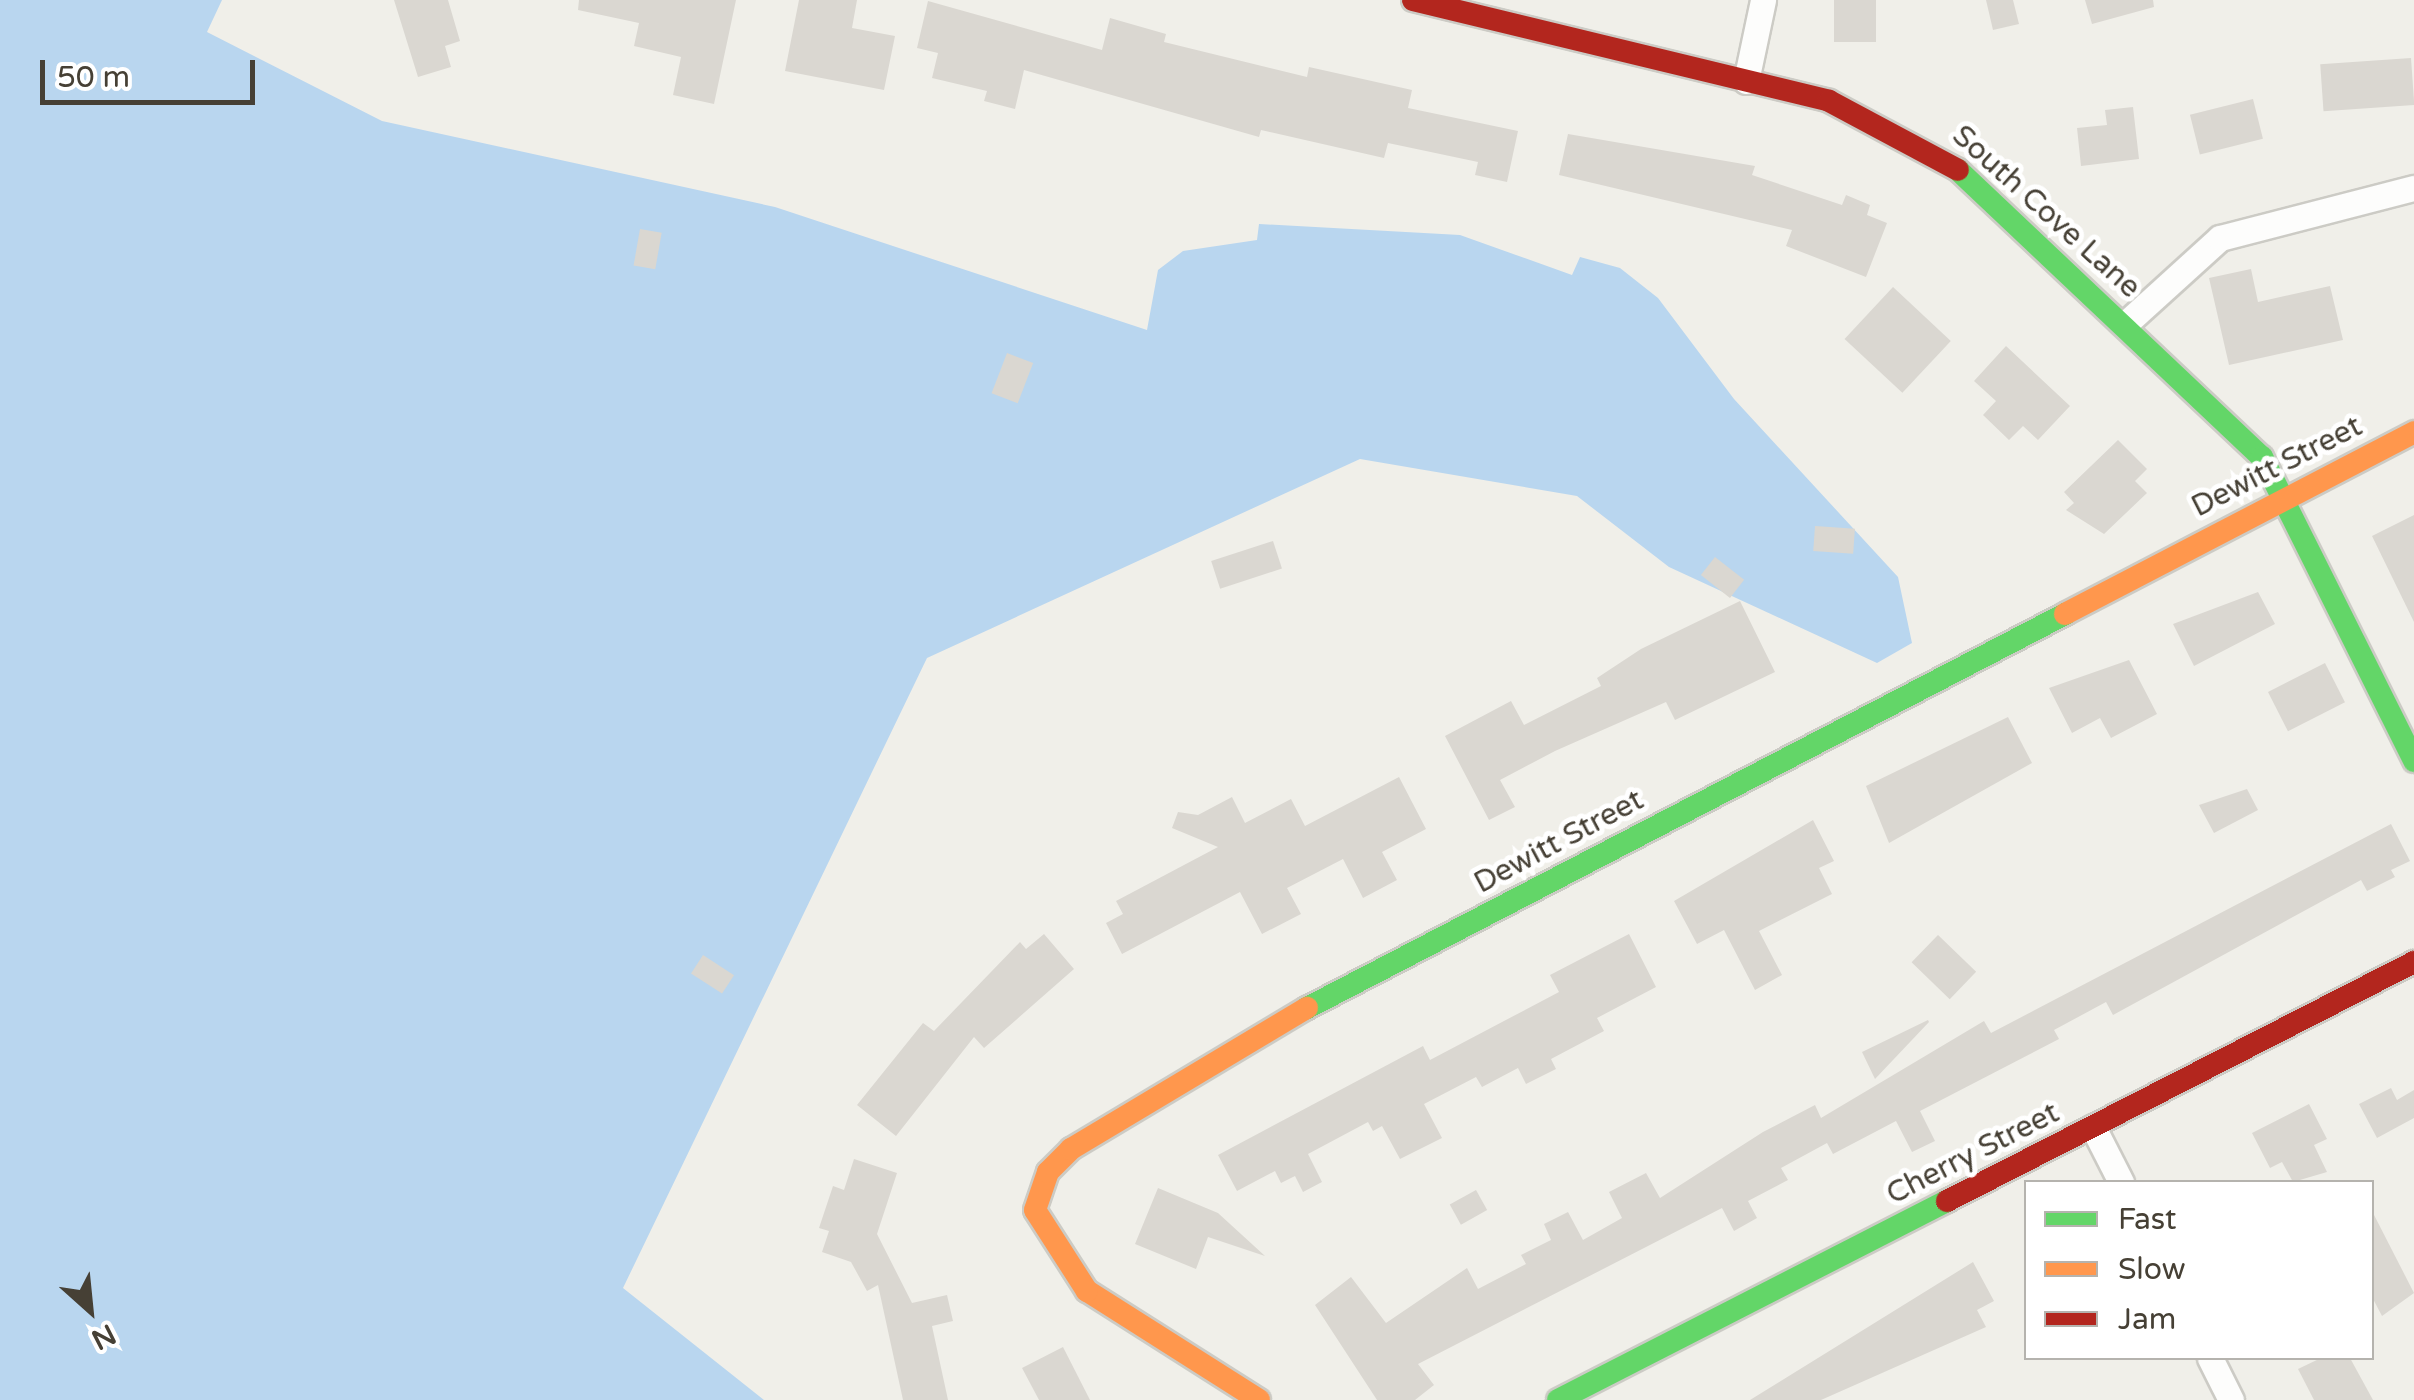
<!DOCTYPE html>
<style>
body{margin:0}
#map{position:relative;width:2414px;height:1400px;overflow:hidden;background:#f0efe9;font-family:"Varela Round",sans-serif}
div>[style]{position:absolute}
.water>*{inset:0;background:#b9d6ef}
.building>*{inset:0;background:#dad7d1;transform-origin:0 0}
.roads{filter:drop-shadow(2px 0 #cccbc5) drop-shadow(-2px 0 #cccbc5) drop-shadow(0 2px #cccbc5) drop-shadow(0 -2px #cccbc5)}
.street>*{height:25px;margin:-12.5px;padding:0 12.5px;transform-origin:12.5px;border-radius:12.5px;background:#fdfdfc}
.fast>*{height:22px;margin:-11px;padding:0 11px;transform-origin:11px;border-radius:11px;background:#63d668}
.slow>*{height:22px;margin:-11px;padding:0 11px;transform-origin:11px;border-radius:11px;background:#ff974d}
.jam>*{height:22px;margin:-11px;padding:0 11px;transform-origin:11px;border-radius:11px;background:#b3261e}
span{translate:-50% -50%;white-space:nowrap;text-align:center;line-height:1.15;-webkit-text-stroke:10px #fff;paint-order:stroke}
.street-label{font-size:30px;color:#464035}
.legend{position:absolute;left:2024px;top:1180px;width:350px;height:180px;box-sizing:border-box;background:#fff;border:2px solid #b5b3ae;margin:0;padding:12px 18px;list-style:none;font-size:30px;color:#464035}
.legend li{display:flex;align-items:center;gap:20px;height:50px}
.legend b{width:50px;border:2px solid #b5b3ae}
.north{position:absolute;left:40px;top:1260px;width:100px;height:100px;-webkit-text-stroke:8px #fff;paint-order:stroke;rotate:153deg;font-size:28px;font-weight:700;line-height:40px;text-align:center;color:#464035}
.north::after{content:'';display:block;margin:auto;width:35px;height:45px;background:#464035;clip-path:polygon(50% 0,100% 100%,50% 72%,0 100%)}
.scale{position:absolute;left:40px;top:60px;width:215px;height:45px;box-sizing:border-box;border:5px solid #464035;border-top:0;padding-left:12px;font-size:30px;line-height:35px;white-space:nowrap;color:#464035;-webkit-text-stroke:8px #fff;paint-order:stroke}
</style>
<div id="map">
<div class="water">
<div style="clip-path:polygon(0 0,222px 0,207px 32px,382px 121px,775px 207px,1147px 330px,1158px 270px,1183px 251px,1257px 240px,1259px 224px,1460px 235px,1572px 275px,1580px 257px,1620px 268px,1658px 298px,1734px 399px,1898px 577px,1912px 643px,1877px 663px,1669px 567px,1577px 496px,1360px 459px,927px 658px,623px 1288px,764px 1400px,0 1400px)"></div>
</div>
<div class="building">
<div style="clip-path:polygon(394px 0,448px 0,460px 41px,445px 46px,451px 67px,418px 77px)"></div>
<div style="clip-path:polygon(579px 0,736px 0,714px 104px,673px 95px,681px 57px,634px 46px,639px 23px,578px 10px)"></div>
<div style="clip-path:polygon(799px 0,857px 0,852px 28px,895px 36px,884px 90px,785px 71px)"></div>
<div style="left:1834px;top:0;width:42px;height:42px"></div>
<div style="clip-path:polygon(1986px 0,2013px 0,2019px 24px,1993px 30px)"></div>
<div style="clip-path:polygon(2085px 0,2153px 0,2154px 7px,2092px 24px)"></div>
<div style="clip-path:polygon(928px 1px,1102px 50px,1110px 18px,1166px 34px,1164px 42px,1307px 77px,1309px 67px,1412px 90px,1408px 108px,1518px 131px,1507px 182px,1475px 175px,1478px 162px,1388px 143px,1384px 158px,1261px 130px,1259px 137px,1024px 70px,1015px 109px,984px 101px,987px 91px,932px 78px,938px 53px,917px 48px)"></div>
<div style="left:2411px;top:58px;width:47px;height:91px;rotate:86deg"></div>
<div style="left:2253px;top:99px;width:41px;height:65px;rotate:76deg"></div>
<div style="clip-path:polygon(2133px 107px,2139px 159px,2081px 166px,2077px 128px,2107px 125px,2105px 110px)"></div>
<div style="clip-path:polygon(1568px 134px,1755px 166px,1752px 175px,1842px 205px,1846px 195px,1870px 205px,1867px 215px,1887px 223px,1866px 277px,1786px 246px,1792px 230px,1559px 175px)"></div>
<div style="left:640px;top:229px;width:22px;height:37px;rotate:10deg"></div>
<div style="clip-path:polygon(2251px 269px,2258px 302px,2330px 286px,2343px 340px,2229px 365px,2209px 278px)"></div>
<div style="left:1893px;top:287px;width:79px;height:71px;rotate:43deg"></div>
<div style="clip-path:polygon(2006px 346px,2070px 406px,2038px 440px,2023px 426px,2009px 440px,1983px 415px,1996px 401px,1974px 381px)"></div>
<div style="left:1007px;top:353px;width:28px;height:43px;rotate:21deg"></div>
<div style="clip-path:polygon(2118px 440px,2147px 469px,2135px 481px,2147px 493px,2104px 534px,2066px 510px,2074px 503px,2064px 492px)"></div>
<div style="clip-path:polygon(2414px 515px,2414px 622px,2372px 536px)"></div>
<div style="left:1815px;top:526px;width:40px;height:25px;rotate:4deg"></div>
<div style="left:1273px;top:541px;width:29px;height:65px;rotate:72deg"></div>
<div style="left:1715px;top:557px;width:37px;height:23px;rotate:38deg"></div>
<div style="clip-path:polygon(2258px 592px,2275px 624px,2194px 666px,2173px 624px)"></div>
<div style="clip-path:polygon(1740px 601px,1775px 672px,1675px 720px,1666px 702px,1555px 751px,1500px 780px,1515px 807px,1489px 820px,1445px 736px,1511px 701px,1524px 725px,1601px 686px,1597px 678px,1641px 649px)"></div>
<div style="clip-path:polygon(2129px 660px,2157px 714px,2111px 738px,2100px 718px,2072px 733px,2049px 688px)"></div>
<div style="left:2325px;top:663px;width:44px;height:64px;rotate:63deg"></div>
<div style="clip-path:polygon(2008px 717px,2032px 763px,1889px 843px,1866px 786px)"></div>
<div style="clip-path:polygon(1399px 777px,1426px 829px,1382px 852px,1397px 880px,1363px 898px,1343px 859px,1287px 888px,1301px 914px,1262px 934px,1240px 892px,1122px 954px,1106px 923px,1123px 914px,1116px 901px,1218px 847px,1172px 828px,1178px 812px,1198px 815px,1232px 797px,1245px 823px,1291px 799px,1305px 826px)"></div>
<div style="clip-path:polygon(2247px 789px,2258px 810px,2214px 833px,2199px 805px)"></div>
<div style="clip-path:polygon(1813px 820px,1834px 861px,1819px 868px,1832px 894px,1759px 931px,1782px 975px,1755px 990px,1724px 930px,1697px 944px,1674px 901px)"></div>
<div style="clip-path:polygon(2391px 824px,2410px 861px,2391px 870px,2395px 877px,2367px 891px,2361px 880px,2113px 1015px,2106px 1002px,2054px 1030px,2059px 1039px,1920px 1111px,1935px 1141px,1912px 1152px,1896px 1121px,1833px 1154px,1827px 1143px,1781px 1168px,1788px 1180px,1748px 1201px,1757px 1218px,1734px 1231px,1722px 1208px,1418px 1364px,1434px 1385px,1415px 1400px,1377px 1400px,1315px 1305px,1351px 1277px,1386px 1323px,1467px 1268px,1478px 1289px,1526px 1264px,1521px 1255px,1551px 1240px,1544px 1224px,1568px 1212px,1583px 1240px,1622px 1218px,1609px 1192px,1646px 1173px,1660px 1198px,1763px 1132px,1815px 1105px,1821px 1118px,1984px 1021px,1991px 1033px)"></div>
<div style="clip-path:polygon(1044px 934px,1074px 969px,984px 1048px,974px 1037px,896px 1136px,857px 1105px,923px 1023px,934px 1031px,1020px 942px,1026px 949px)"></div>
<div style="clip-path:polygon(1629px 934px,1656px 987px,1597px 1018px,1604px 1031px,1551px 1059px,1556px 1069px,1526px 1084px,1518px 1068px,1482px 1087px,1476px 1077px,1424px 1104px,1442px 1138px,1400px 1159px,1382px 1126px,1373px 1131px,1368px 1122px,1308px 1154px,1322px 1182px,1303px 1192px,1295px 1176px,1281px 1183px,1275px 1171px,1237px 1191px,1218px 1155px,1423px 1046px,1430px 1060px,1559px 992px,1550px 975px)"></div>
<div style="left:1938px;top:935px;width:53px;height:38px;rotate:44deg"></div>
<div style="left:703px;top:955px;width:37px;height:22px;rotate:33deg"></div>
<div style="clip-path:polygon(1928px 1020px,1929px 1022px,1875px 1079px,1862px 1052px)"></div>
<div style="clip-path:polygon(2391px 1088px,2397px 1100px,2414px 1090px,2414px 1118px,2377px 1138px,2359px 1104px)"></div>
<div style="clip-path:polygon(2309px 1104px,2327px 1139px,2314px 1145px,2327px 1172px,2293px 1182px,2282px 1162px,2270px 1168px,2252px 1133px)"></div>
<div style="clip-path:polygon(854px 1159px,897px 1173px,877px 1234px,912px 1303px,947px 1295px,953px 1321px,932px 1326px,948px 1400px,903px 1400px,878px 1285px,867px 1291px,851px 1262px,822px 1252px,829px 1231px,819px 1228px,833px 1186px,844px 1190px)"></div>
<div style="clip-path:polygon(1158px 1188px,1218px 1213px,1265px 1256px,1208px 1237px,1196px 1269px,1135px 1244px)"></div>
<div style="left:1476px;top:1190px;width:23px;height:30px;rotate:61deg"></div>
<div style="clip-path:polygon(2372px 1211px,2414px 1293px,2382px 1316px,2372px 1297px)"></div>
<div style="clip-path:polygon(1973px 1262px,1994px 1301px,1977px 1310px,1986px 1327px,1821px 1400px,1750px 1400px)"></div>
<div style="clip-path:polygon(1063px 1347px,1090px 1400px,1039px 1400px,1022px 1368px)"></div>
<div style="clip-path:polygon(2321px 1358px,2350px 1358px,2373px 1400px,2314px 1400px,2298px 1369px)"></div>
</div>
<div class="roads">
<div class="street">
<div style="left:1746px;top:81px;width:83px;rotate:-78.1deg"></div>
<div style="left:2125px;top:324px;width:128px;rotate:-42.2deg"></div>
<div style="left:2220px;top:238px;width:200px;rotate:-14.5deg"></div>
<div style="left:2093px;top:1127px;width:62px;rotate:63deg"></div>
<div style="left:2210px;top:1358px;width:47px;rotate:63.4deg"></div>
</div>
<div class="fast">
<div style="left:1958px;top:170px;width:418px;rotate:43.4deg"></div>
<div style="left:2262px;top:457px;width:340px;rotate:63.4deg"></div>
<div style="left:1307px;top:1008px;width:854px;rotate:-27.46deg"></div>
<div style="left:1558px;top:1400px;width:437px;rotate:-27.1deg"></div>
</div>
<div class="slow">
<div style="left:2065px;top:614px;width:394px;rotate:-27.5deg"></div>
<div style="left:1259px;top:1400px;width:204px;rotate:-147.6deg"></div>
<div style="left:1087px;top:1291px;width:96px;rotate:-122.7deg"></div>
<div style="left:1035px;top:1210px;width:40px;rotate:-71.1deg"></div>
<div style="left:1048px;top:1172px;width:33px;rotate:-45deg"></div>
<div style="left:1071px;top:1149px;width:275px;rotate:-30.9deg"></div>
</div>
<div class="jam">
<div style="left:1413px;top:0;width:428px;rotate:13.6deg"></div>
<div style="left:1829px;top:101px;width:146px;rotate:28.1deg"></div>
<div style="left:1947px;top:1201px;width:525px;rotate:-27.1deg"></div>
</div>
</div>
<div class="street-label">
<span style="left:2046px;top:212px;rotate:42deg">South Cove Lane</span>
<span style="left:2277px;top:467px;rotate:-27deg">Dewitt Street</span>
<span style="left:1559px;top:842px;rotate:-28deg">Dewitt Street</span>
<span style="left:1973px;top:1154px;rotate:-27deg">Cherry Street</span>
</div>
<ul class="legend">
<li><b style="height:12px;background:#63d668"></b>Fast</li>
<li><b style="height:12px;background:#ff974d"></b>Slow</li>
<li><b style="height:12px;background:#b3261e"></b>Jam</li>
</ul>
<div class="north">N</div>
<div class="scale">50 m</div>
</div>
